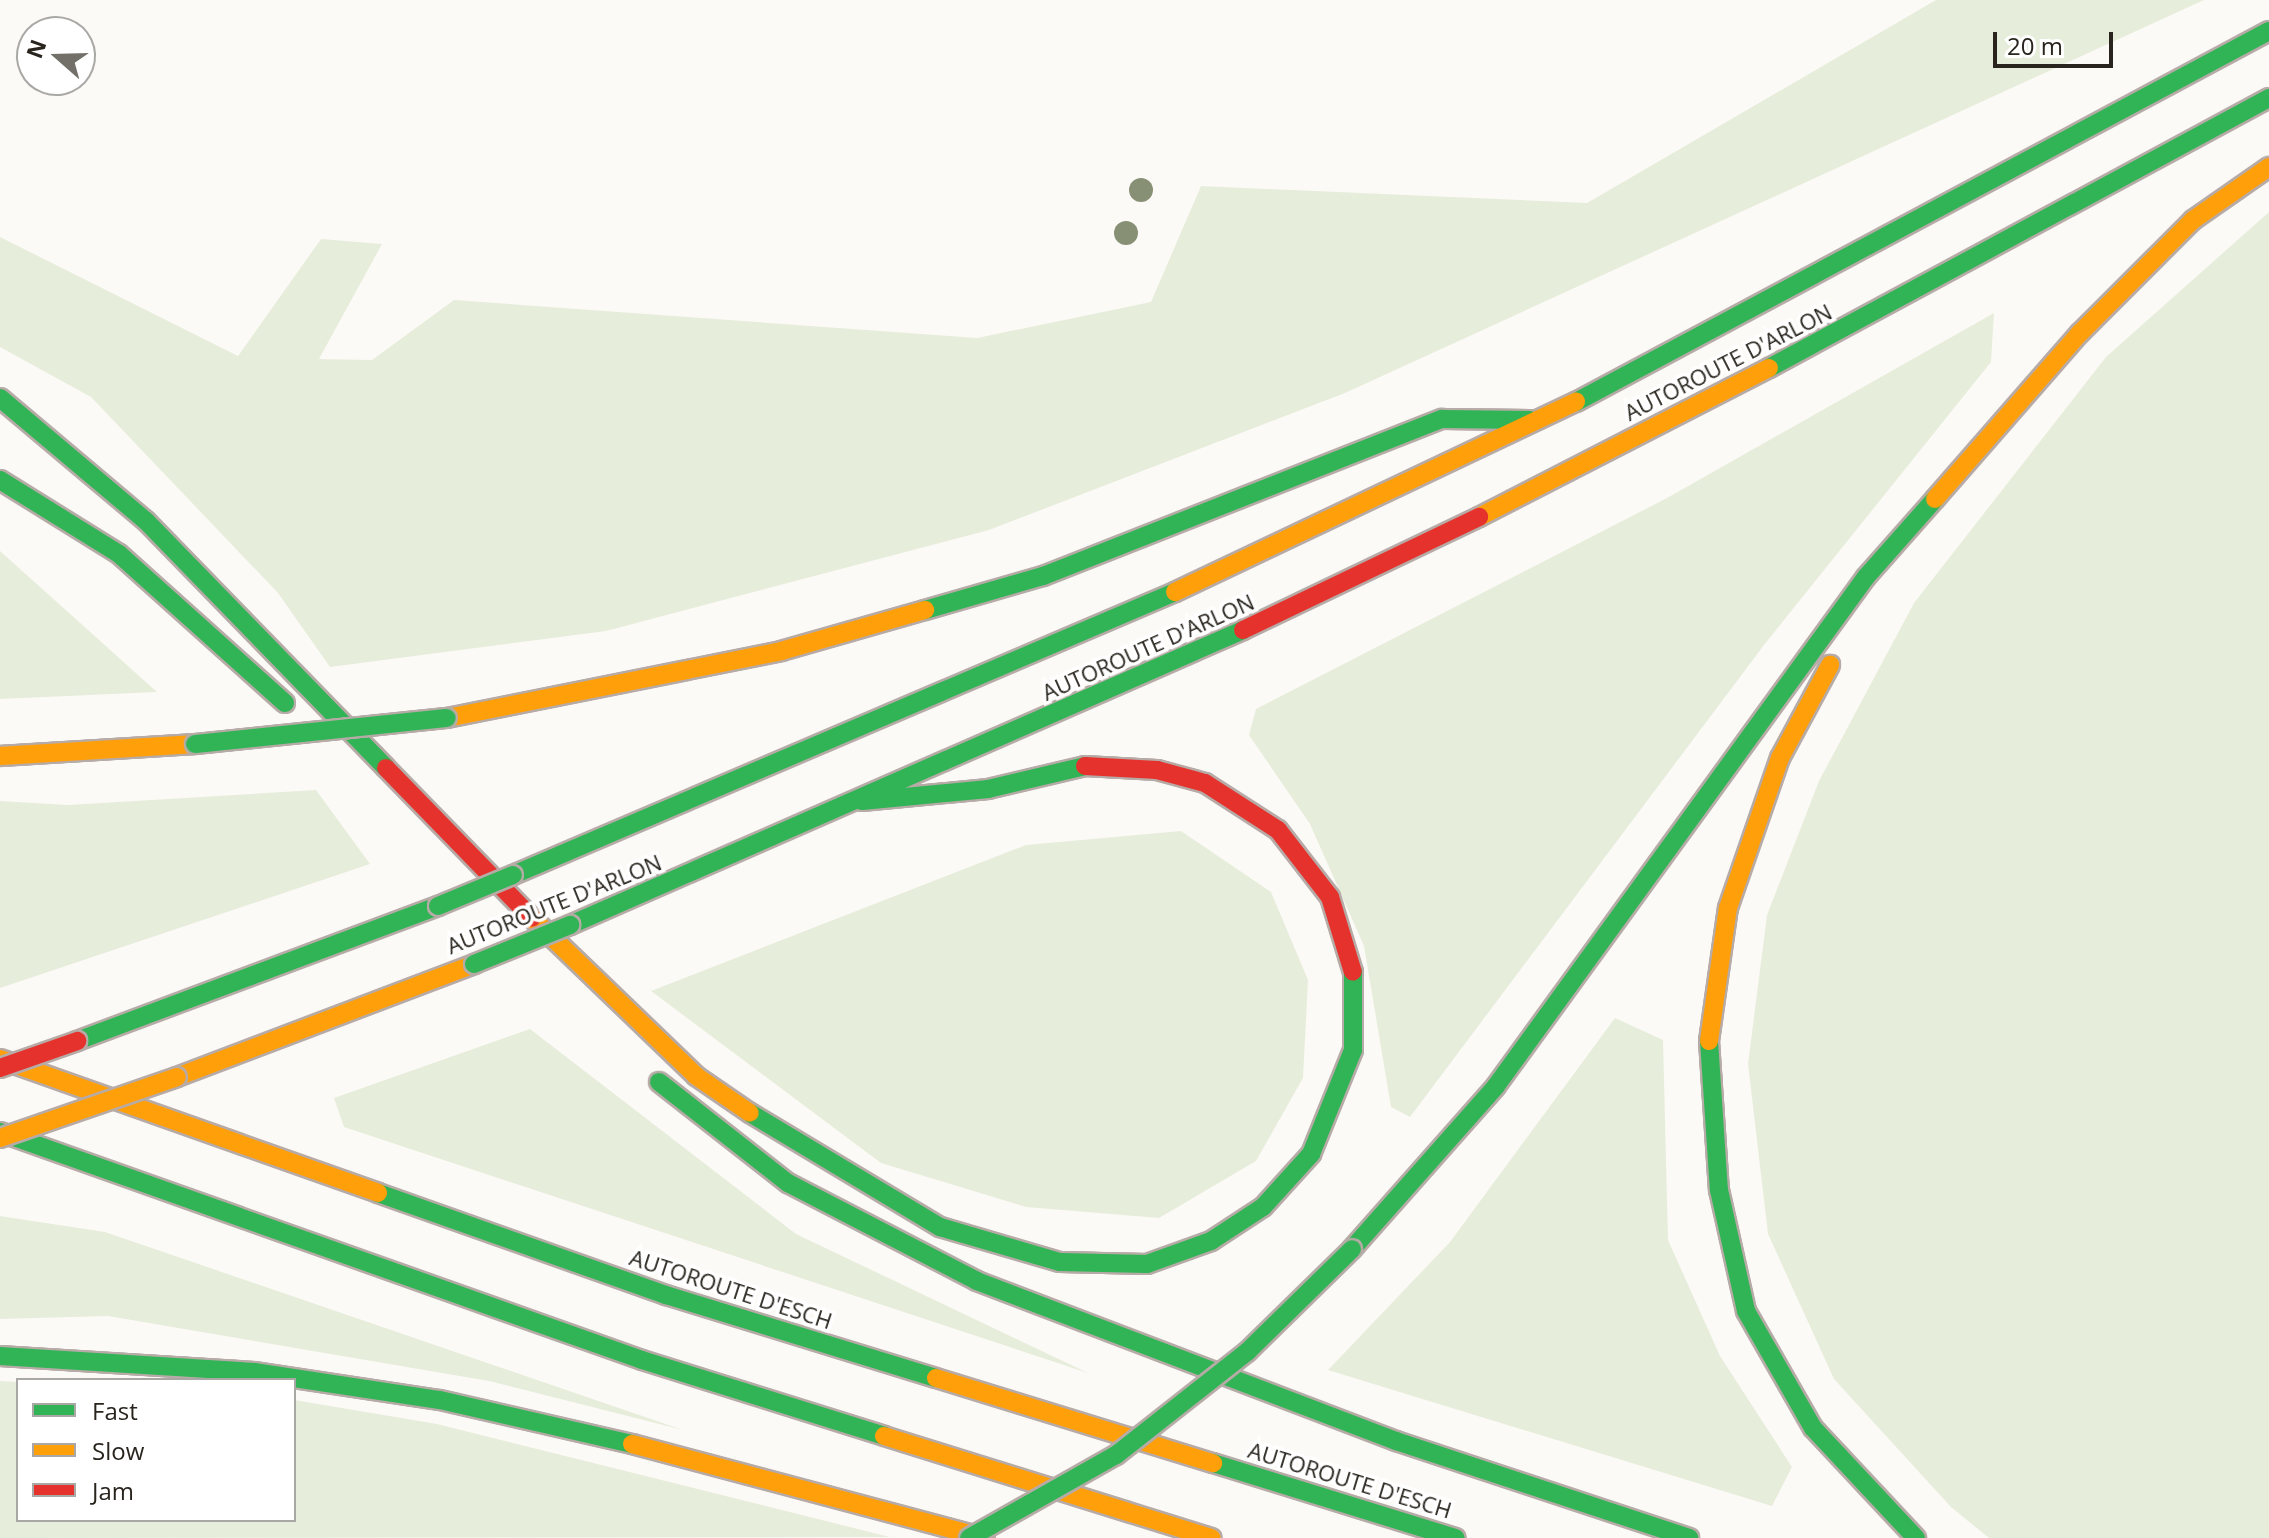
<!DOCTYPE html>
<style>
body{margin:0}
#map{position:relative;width:2269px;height:1538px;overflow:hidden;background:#fcfaf6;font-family:"Open Sans",sans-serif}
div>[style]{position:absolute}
.green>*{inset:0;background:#e7eddb}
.roads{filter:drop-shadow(2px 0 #b7aba7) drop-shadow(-2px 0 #b7aba7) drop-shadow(0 2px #b7aba7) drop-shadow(0 -2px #b7aba7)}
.fast>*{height:18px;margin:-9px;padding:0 9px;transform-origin:9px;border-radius:9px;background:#30b455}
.slow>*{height:18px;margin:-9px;padding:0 9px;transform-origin:9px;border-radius:9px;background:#ff9f0a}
.jam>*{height:18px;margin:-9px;padding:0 9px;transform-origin:9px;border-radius:9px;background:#e5322d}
.bridges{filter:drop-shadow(2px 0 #b7aba7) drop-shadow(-2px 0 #b7aba7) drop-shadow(0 2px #b7aba7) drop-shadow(0 -2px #b7aba7)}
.fast-bridge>*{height:18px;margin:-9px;padding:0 9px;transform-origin:9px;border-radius:9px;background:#30b455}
.slow-bridge>*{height:18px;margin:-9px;padding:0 9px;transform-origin:9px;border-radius:9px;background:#ff9f0a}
.jam-bridge>*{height:18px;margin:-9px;padding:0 9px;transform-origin:9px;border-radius:9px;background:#e5322d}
.trees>*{width:24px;height:24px;margin:-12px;border-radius:50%;background:#879074}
span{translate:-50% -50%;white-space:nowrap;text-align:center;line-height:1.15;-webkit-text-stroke:7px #fff;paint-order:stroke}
.street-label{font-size:22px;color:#29251e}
.legend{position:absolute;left:16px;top:1378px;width:280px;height:144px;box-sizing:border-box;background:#fff;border:2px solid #a9a8a5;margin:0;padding:10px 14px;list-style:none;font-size:24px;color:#29251e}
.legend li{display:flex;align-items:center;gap:16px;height:40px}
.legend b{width:40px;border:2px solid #a9a8a5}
.north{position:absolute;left:16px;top:16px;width:80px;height:80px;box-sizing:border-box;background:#fff;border:2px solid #a9a8a5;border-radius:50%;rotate:290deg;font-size:22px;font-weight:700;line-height:32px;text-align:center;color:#29251e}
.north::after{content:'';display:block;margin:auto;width:28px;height:36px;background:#73706a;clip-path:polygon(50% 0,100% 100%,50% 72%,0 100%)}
.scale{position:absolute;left:1993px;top:32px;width:120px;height:36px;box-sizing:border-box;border:4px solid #29251e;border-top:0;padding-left:10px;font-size:24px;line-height:28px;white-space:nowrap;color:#29251e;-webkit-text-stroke:6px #fff;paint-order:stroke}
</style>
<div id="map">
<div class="green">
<div style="clip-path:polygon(1936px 0,2204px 0,1345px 393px,989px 530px,606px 631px,330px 667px,278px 593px,91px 397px,0 347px,0 237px,238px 356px,321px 239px,382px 244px,319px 359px,372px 360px,454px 300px,977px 338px,1151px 302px,1201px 186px,1587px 203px)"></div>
<div style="clip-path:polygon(2269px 212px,2269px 1538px,1989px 1538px,1951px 1507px,1834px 1379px,1768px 1234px,1748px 1064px,1767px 915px,1819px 781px,1914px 603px,2106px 357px)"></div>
<div style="clip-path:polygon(1994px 313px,1991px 362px,1764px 645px,1410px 1117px,1391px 1107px,1364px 946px,1310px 824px,1249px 735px,1256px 709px,1667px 498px)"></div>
<div style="clip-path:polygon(0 551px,157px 692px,0 699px)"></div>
<div style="clip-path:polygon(316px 790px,370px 864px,0 988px,0 801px,68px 805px)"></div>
<div style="clip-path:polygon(1181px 831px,1271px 892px,1308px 980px,1303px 1078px,1256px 1161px,1159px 1218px,1026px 1207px,881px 1163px,651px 991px,1026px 845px)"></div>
<div style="clip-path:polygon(1615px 1018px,1663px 1040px,1668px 1240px,1720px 1356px,1792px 1467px,1772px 1506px,1328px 1370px,1450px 1242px)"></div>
<div style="clip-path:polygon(530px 1029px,796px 1234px,1088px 1373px,344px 1127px,334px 1098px)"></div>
<div style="clip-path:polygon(0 1216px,105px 1232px,683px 1430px,489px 1381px,108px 1316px,0 1319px)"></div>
<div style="clip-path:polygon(0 1381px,18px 1382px,18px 1520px,294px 1520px,294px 1400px,437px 1424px,890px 1537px,0 1538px)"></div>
</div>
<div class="roads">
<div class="fast">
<div style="left:1769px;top:368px;width:568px;rotate:-28.37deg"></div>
<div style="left:0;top:398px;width:191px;rotate:40.1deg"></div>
<div style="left:146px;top:521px;width:344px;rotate:45.8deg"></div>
<div style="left:1576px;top:402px;width:786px;rotate:-28.16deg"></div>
<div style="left:0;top:480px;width:140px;rotate:31.9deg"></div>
<div style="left:119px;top:554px;width:223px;rotate:41.9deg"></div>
<div style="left:925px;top:610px;width:123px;rotate:-16.1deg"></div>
<div style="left:1043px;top:576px;width:429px;rotate:-21.5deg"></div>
<div style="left:1442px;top:419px;width:88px;rotate:0.7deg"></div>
<div style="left:862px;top:801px;width:127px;rotate:-5.4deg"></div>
<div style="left:988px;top:789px;width:100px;rotate:-13.3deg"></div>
<div style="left:513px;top:875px;width:720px;rotate:-23.15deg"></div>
<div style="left:570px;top:925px;width:735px;rotate:-23.67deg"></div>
<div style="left:77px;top:1041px;width:385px;rotate:-20.5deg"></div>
<div style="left:1709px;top:1041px;width:149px;rotate:86.2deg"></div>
<div style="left:1719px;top:1190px;width:124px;rotate:77.4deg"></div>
<div style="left:1746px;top:1311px;width:135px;rotate:60.2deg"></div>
<div style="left:1813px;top:1428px;width:151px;rotate:46.9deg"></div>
<div style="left:659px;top:1082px;width:164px;rotate:38.1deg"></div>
<div style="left:788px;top:1183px;width:213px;rotate:27.4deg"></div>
<div style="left:977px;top:1281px;width:449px;rotate:20.9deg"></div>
<div style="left:1396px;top:1441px;width:309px;rotate:18.3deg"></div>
<div style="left:750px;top:1113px;width:222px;rotate:31deg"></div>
<div style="left:940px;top:1227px;width:125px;rotate:16.3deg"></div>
<div style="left:1060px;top:1262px;width:87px;rotate:1.3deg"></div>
<div style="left:1147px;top:1264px;width:68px;rotate:-19.8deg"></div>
<div style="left:1211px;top:1241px;width:62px;rotate:-33.2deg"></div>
<div style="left:1263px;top:1207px;width:72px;rotate:-47.8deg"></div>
<div style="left:1311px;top:1154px;width:112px;rotate:-68deg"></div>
<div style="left:1353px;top:1050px;width:78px;rotate:-90deg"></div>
<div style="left:0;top:1132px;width:681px;rotate:19.55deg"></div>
<div style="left:642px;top:1360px;width:254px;rotate:17.4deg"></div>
<div style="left:378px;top:1193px;width:306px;rotate:19.5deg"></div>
<div style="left:666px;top:1295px;width:282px;rotate:17.1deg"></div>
<div style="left:1352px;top:1249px;width:217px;rotate:-48.5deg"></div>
<div style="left:1496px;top:1086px;width:629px;rotate:-53.99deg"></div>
<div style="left:1866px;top:577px;width:104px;rotate:-48.5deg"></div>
<div style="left:0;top:1356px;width:255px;rotate:3.6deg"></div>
<div style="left:254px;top:1372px;width:188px;rotate:8.6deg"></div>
<div style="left:440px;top:1400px;width:197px;rotate:12.9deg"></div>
<div style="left:1213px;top:1463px;width:254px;rotate:17.2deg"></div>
</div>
<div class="slow">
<div style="left:1935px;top:499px;width:220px;rotate:-48.9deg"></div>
<div style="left:2080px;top:333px;width:160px;rotate:-45deg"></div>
<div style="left:2193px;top:220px;width:93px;rotate:-34.9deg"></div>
<div style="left:1479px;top:517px;width:326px;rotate:-27.2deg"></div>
<div style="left:1175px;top:592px;width:444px;rotate:-25.4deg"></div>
<div style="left:447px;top:718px;width:341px;rotate:-11.3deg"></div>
<div style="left:781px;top:651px;width:150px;rotate:-15.9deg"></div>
<div style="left:0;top:756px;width:195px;rotate:-3.5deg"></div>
<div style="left:532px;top:918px;width:228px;rotate:43.9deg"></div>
<div style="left:696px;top:1076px;width:65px;rotate:34.4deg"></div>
<div style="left:1709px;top:1041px;width:134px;rotate:-81.9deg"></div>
<div style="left:1728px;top:908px;width:159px;rotate:-70.9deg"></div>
<div style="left:1780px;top:758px;width:106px;rotate:-61.7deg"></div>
<div style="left:0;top:1059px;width:401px;rotate:19.5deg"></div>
<div style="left:177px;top:1077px;width:318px;rotate:-20.8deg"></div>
<div style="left:936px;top:1378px;width:290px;rotate:17.1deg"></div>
<div style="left:884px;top:1436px;width:343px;rotate:17.3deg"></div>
<div style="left:632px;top:1444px;width:365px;rotate:14.9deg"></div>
</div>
<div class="jam">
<div style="left:1243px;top:630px;width:262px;rotate:-25.6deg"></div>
<div style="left:1085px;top:766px;width:72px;rotate:3.2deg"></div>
<div style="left:1157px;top:770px;width:50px;rotate:15.2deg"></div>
<div style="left:1205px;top:783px;width:87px;rotate:32.8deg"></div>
<div style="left:1278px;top:830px;width:85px;rotate:52.2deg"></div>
<div style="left:1330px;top:897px;width:78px;rotate:73deg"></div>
<div style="left:386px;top:768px;width:209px;rotate:45.8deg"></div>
</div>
</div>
<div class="bridges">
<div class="fast-bridge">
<div style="left:195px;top:744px;width:253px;rotate:-5.9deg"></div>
<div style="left:438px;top:906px;width:81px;rotate:-22.5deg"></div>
<div style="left:474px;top:964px;width:104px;rotate:-22.1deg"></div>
<div style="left:969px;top:1538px;width:169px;rotate:-29.5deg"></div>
<div style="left:1116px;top:1455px;width:167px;rotate:-38.2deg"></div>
<div style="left:1247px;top:1352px;width:147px;rotate:-44.4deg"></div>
</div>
<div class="slow-bridge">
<div style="left:0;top:1138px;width:187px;rotate:-19deg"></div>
</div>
<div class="jam-bridge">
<div style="left:0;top:1068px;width:82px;rotate:-19.3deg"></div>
</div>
</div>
<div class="trees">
<div style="left:1141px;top:190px"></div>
<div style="left:1126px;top:233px"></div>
</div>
<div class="street-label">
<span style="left:1728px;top:362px;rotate:-27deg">AUTOROUTE D'ARLON</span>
<span style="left:1148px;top:647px;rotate:-24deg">AUTOROUTE D'ARLON</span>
<span style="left:554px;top:904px;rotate:-22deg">AUTOROUTE D'ARLON</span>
<span style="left:731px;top:1289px;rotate:18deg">AUTOROUTE D'ESCH</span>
<span style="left:1350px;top:1480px;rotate:17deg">AUTOROUTE D'ESCH</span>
</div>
<ul class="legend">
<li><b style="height:10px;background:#30b455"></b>Fast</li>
<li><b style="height:10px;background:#ff9f0a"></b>Slow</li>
<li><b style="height:10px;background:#e5322d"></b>Jam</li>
</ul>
<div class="north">N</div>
<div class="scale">20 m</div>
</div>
